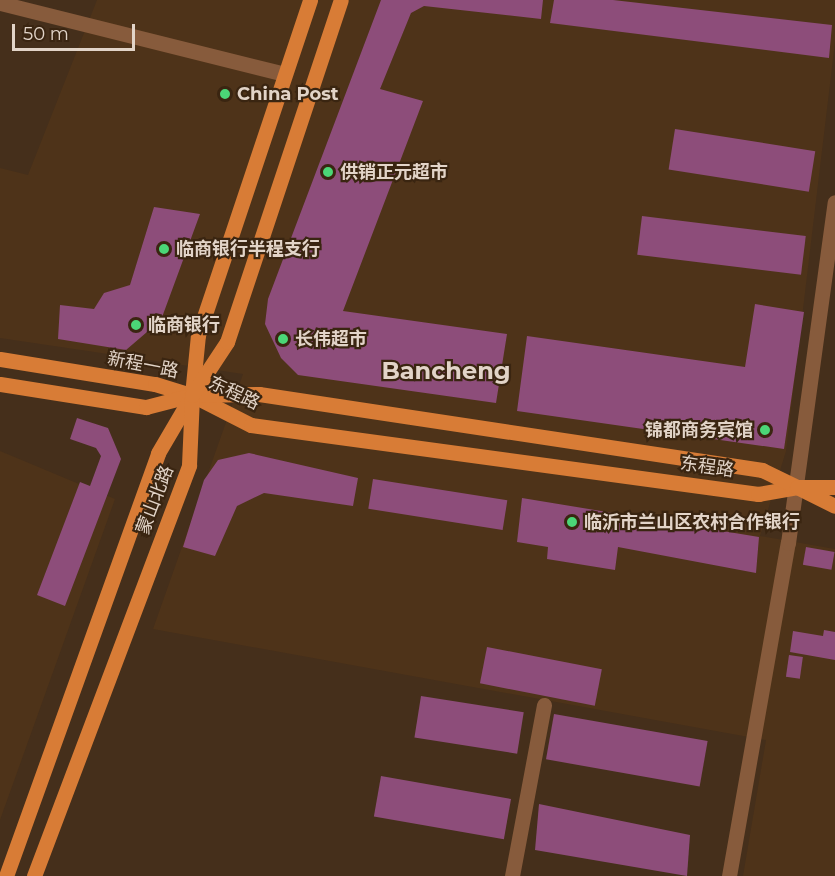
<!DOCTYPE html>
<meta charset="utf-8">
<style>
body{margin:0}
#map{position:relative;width:835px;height:876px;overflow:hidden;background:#452f1b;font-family:Montserrat,"Noto Sans SC",sans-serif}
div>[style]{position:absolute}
.built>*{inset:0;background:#4e3319}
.building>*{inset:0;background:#8d4d7a;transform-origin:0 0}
.minor>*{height:15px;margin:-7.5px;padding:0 7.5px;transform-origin:7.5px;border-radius:7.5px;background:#875b3c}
.major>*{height:15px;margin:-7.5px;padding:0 7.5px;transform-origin:7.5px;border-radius:7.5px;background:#d87c36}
.dots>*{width:16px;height:16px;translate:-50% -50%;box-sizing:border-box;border:3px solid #3a2511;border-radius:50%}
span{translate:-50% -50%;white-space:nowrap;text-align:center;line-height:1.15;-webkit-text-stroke:4.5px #3a2511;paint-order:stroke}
.poi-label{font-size:18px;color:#e2d4c8;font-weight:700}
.left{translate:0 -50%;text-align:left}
.right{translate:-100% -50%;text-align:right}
.street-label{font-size:18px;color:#e2d4c8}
.district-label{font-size:24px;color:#e2d4c8;font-weight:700}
.scale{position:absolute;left:12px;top:24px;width:123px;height:27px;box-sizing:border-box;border:3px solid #e2d4c8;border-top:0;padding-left:8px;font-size:18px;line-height:21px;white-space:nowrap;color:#e2d4c8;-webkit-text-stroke:4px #3a2511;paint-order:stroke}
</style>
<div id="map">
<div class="built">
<div style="clip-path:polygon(97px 0,835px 0,835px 42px,786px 451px,760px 536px,835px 549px,835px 876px,743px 876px,766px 740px,153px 629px,243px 374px,0 338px,0 168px,28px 175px)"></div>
<div style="clip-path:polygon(0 451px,115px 499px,0 820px)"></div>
</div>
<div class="building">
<div style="clip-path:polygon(381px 0,543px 0,541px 19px,424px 6px,411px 13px,380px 89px,423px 101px,343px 311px,507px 334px,496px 403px,298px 375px,281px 358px,265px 324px,268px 299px)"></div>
<div style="clip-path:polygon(554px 0,613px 0,832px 25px,829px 58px,550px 23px)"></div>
<div style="left:675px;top:129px;width:142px;height:41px;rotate:9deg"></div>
<div style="clip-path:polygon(154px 207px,200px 214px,161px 320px,126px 350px,58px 339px,60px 305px,94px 309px,104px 293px,130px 285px)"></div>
<div style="left:642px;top:216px;width:165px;height:39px;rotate:7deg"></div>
<div style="clip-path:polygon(755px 304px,804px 312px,784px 449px,517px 411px,527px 336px,745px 367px)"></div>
<div style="clip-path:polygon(77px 418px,108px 428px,121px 459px,65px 606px,37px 595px,80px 482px,90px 486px,101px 456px,96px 448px,70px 439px)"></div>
<div style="clip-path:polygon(249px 453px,358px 478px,353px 506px,264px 493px,237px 506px,215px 556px,183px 547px,204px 480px,218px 460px)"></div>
<div style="left:373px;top:479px;width:136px;height:30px;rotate:9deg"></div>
<div style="clip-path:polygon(522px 498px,759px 537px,756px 573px,618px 547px,615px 570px,547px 559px,548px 547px,517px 542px)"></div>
<div style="left:806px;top:547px;width:29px;height:18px;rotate:10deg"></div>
<div style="clip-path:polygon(824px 630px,835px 632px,835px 660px,790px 652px,793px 631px,823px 636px)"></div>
<div style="left:487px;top:647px;width:117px;height:37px;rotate:11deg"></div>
<div style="left:789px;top:655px;width:14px;height:22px;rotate:8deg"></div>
<div style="left:421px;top:696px;width:104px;height:42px;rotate:9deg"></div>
<div style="left:554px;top:714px;width:156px;height:46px;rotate:10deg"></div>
<div style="left:381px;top:776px;width:132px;height:41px;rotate:10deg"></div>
<div style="clip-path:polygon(539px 804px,690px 835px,687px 876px,535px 850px)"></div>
</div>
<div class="minor">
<div style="left:0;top:3px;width:293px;rotate:14deg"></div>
<div style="left:512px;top:876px;width:174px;rotate:-79.4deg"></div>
<div style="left:729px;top:876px;width:338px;rotate:-80deg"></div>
<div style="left:788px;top:543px;width:344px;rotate:-82.2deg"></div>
</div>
<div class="major">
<div style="left:0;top:359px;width:157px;rotate:9.2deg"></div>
<div style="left:155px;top:384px;width:39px;rotate:17deg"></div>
<div style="left:192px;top:395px;width:66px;rotate:27deg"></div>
<div style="left:251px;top:425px;width:512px;rotate:7.75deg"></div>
<div style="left:758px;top:494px;width:40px;rotate:-10deg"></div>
<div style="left:797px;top:487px;width:42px;rotate:26.6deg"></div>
<div style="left:0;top:384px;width:148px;rotate:9deg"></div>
<div style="left:146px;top:407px;width:48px;rotate:-14.6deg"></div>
<div style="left:192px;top:395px;width:67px;rotate:-0.9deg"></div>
<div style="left:259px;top:394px;width:509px;rotate:8.59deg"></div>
<div style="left:762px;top:470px;width:39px;rotate:26deg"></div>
<div style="left:797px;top:487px;width:38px"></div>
<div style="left:6px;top:876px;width:449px;rotate:-70.2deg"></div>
<div style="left:158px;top:453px;width:67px;rotate:-59.6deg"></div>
<div style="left:192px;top:395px;width:60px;rotate:-84.3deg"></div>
<div style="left:198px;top:335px;width:353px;rotate:-71.5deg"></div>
<div style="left:34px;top:876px;width:439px;rotate:-69.3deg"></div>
<div style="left:189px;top:465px;width:70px;rotate:-87.5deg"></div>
<div style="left:192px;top:395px;width:64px;rotate:-56.6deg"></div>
<div style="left:227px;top:342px;width:360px;rotate:-71.6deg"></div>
</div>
<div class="dots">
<div style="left:225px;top:94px;background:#4bd677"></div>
<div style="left:328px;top:172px;background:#4bd677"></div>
<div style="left:164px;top:249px;background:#4bd677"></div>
<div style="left:136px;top:325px;background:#4bd677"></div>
<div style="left:283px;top:339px;background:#4bd677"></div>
<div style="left:765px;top:430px;background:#4bd677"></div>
<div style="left:572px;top:522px;background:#4bd677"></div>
</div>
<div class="poi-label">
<span class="left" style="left:237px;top:94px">China Post</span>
<span class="left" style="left:340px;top:172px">供销正元超市</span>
<span class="left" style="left:176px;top:249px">临商银行半程支行</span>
<span class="left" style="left:148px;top:325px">临商银行</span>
<span class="left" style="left:295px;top:339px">长伟超市</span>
<span class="right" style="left:753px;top:430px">锦都商务宾馆</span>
<span class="left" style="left:584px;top:522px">临沂市兰山区农村合作银行</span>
</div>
<div class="street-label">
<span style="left:143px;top:365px;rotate:11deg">新程一路</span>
<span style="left:234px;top:393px;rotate:25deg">东程路</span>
<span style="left:707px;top:467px;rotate:8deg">东程路</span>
<span style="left:155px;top:500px;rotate:-69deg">蒙山北路</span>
</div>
<div class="district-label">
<span style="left:446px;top:371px">Bancheng</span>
</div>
<div class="scale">50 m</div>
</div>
